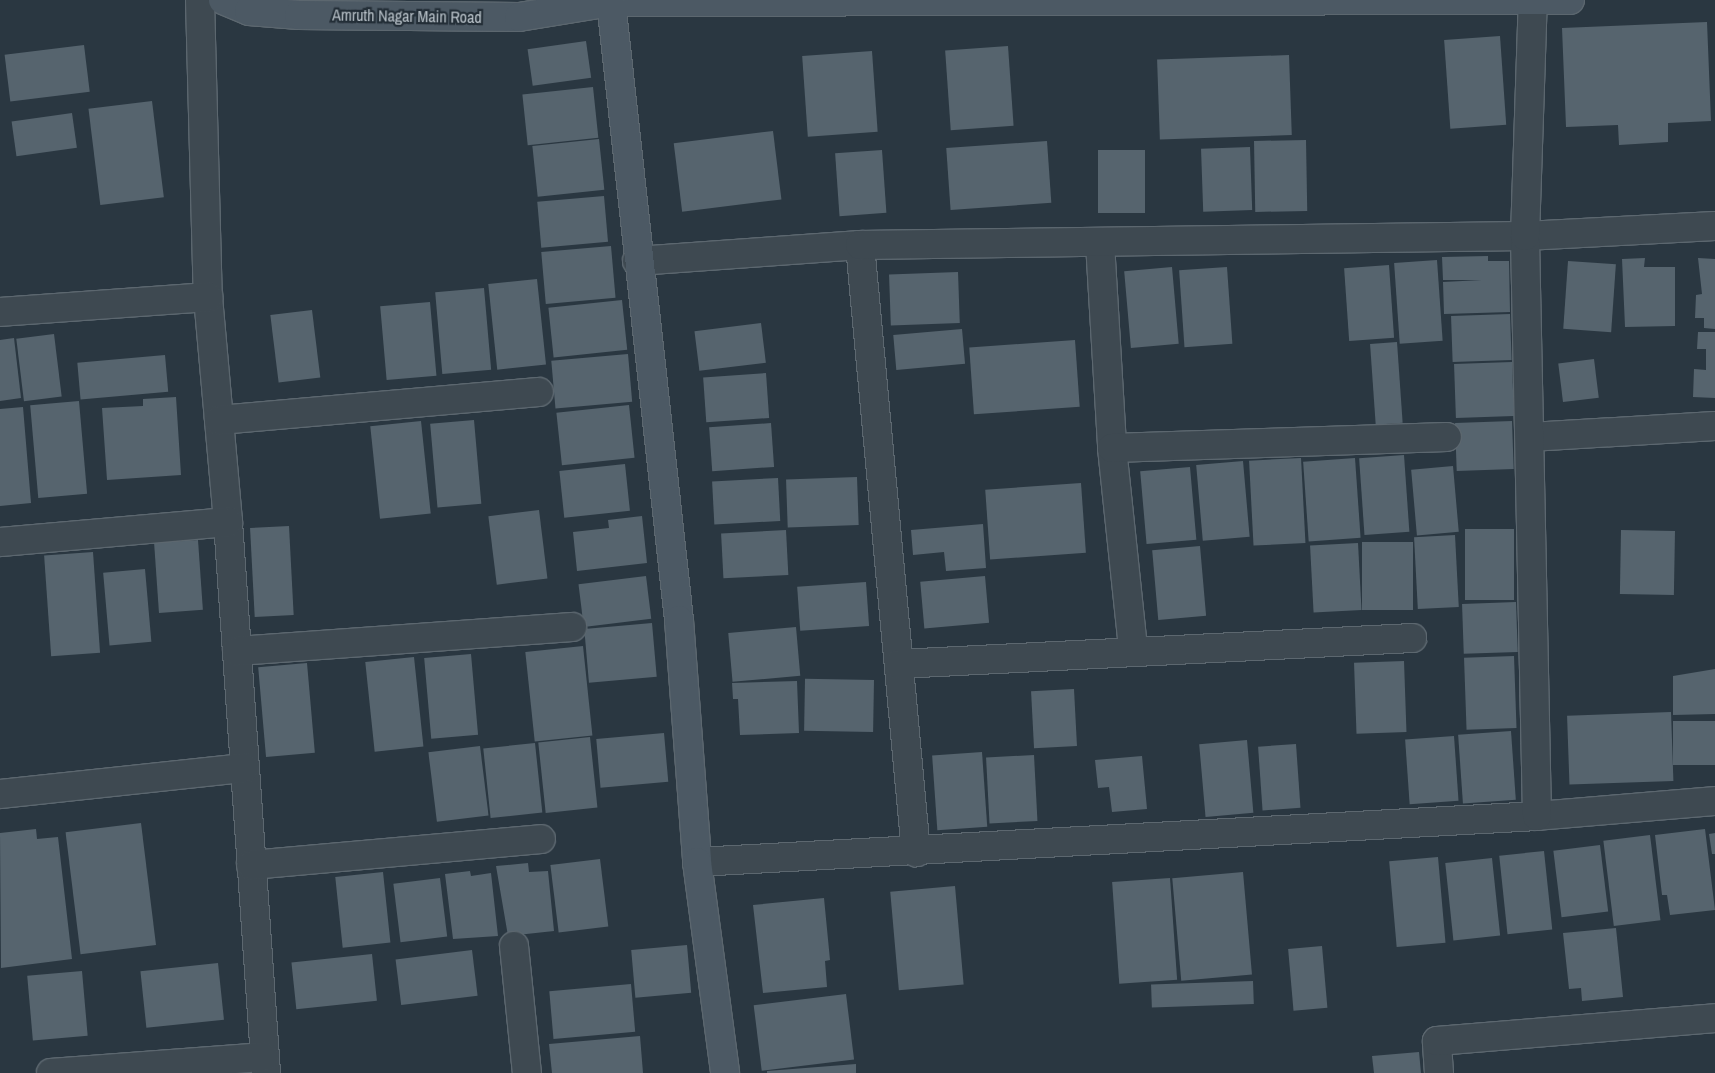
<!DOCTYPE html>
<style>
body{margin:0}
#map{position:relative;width:1715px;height:1073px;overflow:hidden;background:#2a3741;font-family:"Archivo Narrow",sans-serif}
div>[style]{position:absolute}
.building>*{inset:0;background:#56646e;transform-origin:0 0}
.roads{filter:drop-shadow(1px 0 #5c676f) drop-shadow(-1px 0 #5c676f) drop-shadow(0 1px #5c676f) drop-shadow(0 -1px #5c676f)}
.street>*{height:28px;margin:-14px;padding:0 14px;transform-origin:14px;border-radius:14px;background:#3e4951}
.secondary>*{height:28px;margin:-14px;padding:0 14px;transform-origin:14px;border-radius:14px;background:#4c5964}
span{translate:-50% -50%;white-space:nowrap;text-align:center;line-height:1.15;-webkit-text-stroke:4.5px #232e37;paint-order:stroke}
.street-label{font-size:16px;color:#bbc4cb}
</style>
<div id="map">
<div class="building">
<div style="clip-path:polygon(1707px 22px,1711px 121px,1668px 123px,1668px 142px,1619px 145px,1618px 125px,1566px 127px,1562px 28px)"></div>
<div style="left:1500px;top:36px;width:89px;height:56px;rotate:86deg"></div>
<div style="left:586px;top:41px;width:37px;height:59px;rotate:82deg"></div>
<div style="left:84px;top:45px;width:47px;height:80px;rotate:83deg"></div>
<div style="left:1008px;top:46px;width:80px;height:63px;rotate:86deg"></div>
<div style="left:872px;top:51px;width:81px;height:70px;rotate:86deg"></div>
<div style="left:1289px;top:55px;width:80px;height:132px;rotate:88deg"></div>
<div style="left:593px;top:87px;width:51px;height:71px;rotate:84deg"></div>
<div style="left:152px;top:101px;width:97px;height:64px;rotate:83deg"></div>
<div style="left:72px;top:113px;width:35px;height:61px;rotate:82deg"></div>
<div style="left:773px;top:131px;width:69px;height:100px;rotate:83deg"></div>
<div style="left:599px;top:139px;width:51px;height:67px;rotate:84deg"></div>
<div style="left:1306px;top:140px;width:71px;height:52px;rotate:89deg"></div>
<div style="left:1047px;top:141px;width:62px;height:101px;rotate:86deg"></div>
<div style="left:1250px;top:147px;width:63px;height:49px;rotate:88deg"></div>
<div style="left:882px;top:150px;width:63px;height:47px;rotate:86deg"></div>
<div style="left:1098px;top:150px;width:47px;height:63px"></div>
<div style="left:604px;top:196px;width:46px;height:67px;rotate:85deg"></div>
<div style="left:611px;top:246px;width:52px;height:70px;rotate:85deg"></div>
<div style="clip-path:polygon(1488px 256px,1488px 261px,1509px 261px,1510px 312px,1444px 314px,1443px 282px,1482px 280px,1443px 280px,1442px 257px)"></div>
<div style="clip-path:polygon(1645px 258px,1644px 267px,1675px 267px,1675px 326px,1625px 327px,1622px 259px)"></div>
<div style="clip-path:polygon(1698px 258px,1715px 259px,1715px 329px,1704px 328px,1704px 318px,1695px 318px,1696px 295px,1702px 294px)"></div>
<div style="left:1437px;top:260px;width:81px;height:43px;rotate:86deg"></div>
<div style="left:1568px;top:261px;width:48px;height:68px;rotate:4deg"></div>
<div style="left:1389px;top:265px;width:73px;height:45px;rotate:86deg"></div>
<div style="left:1172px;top:267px;width:77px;height:48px;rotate:85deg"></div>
<div style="left:1227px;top:267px;width:77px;height:48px;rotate:86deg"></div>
<div style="left:958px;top:272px;width:51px;height:69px;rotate:88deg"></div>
<div style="left:537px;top:279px;width:86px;height:49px;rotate:84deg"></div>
<div style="left:484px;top:288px;width:82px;height:49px;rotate:85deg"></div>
<div style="left:622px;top:300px;width:50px;height:74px;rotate:84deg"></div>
<div style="left:430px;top:302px;width:74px;height:50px;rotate:85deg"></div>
<div style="left:312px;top:310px;width:68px;height:42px;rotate:83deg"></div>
<div style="left:1510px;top:314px;width:46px;height:59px;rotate:88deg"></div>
<div style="left:761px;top:323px;width:40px;height:67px;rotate:83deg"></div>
<div style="left:962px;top:329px;width:35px;height:69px;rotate:85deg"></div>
<div style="clip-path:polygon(1698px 332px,1715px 332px,1715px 398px,1693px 397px,1694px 369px,1706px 370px,1706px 349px,1697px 349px)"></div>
<div style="left:54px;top:334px;width:63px;height:38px;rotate:83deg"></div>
<div style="clip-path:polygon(14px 338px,21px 398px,0 401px,0 340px)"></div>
<div style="left:1075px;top:340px;width:67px;height:106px;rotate:86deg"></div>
<div style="left:1397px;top:342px;width:81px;height:27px;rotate:86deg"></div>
<div style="left:628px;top:354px;width:48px;height:77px;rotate:85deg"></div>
<div style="left:165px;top:355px;width:37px;height:88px;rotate:85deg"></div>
<div style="left:1594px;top:359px;width:39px;height:36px;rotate:83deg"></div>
<div style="left:1512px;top:362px;width:54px;height:58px;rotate:88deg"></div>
<div style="left:766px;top:373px;width:45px;height:63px;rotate:86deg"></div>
<div style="clip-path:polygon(176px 397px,181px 475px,107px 480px,102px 408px,143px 406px,143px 399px)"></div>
<div style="left:79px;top:401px;width:93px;height:49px;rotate:85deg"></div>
<div style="left:629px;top:405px;width:53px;height:73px;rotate:84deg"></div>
<div style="clip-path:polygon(23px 407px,31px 503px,0 506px,0 409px)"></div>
<div style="left:474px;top:420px;width:84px;height:44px;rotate:85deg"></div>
<div style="left:421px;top:421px;width:93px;height:51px;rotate:84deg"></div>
<div style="left:1512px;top:421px;width:48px;height:57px;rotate:88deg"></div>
<div style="left:771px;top:423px;width:44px;height:62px;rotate:86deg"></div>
<div style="left:1404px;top:455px;width:77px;height:45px;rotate:86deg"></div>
<div style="left:1301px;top:458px;width:85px;height:52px;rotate:87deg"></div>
<div style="left:1355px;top:458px;width:80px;height:52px;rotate:86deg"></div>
<div style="left:1243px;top:461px;width:76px;height:47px;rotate:85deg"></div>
<div style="left:625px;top:464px;width:47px;height:66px;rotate:84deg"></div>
<div style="left:1453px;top:466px;width:66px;height:42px;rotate:85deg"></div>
<div style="left:1190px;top:467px;width:73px;height:50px;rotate:85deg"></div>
<div style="left:857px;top:477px;width:48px;height:71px;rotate:88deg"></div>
<div style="left:778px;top:478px;width:43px;height:66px;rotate:87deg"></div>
<div style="left:1081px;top:483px;width:70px;height:96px;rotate:86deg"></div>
<div style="left:539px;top:510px;width:69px;height:51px;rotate:83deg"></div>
<div style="clip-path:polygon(642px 516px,647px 563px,577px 571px,573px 532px,609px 528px,608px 520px)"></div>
<div style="clip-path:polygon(983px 524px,986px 568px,946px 571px,944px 552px,913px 555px,911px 530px)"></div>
<div style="left:289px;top:526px;width:89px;height:39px;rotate:87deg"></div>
<div style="left:1465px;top:529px;width:49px;height:71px"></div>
<div style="left:786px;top:530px;width:45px;height:65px;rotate:87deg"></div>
<div style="left:1621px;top:530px;width:54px;height:64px;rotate:1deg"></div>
<div style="left:1455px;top:535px;width:72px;height:41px;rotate:87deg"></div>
<div style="left:198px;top:540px;width:70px;height:44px;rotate:86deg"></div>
<div style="left:1413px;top:542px;width:68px;height:51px;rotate:90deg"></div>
<div style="left:1358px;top:543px;width:67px;height:48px;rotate:87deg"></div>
<div style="left:1200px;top:546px;width:70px;height:48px;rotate:85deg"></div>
<div style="left:93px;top:552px;width:101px;height:49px;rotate:86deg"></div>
<div style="left:145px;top:569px;width:73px;height:42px;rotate:85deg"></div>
<div style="left:646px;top:576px;width:43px;height:68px;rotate:83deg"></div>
<div style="left:985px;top:576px;width:47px;height:65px;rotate:85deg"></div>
<div style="left:866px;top:582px;width:44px;height:69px;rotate:86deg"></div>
<div style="left:1516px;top:602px;width:50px;height:54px;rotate:88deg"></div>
<div style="left:652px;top:623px;width:54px;height:68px;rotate:85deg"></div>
<div style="left:796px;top:627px;width:49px;height:68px;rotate:85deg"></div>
<div style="left:583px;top:646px;width:90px;height:58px;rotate:84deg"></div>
<div style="left:471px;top:654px;width:81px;height:47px;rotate:85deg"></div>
<div style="left:1514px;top:656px;width:72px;height:50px;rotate:88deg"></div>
<div style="left:414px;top:657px;width:90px;height:49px;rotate:84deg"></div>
<div style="left:1404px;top:661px;width:71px;height:50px;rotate:88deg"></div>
<div style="left:307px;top:663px;width:90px;height:49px;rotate:85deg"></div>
<div style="clip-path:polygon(1715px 669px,1715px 714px,1673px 715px,1673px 676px)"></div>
<div style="left:874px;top:680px;width:52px;height:69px;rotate:91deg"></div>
<div style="clip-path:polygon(797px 681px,799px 733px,740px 735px,738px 699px,733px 699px,732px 683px)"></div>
<div style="left:1074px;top:689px;width:57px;height:43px;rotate:87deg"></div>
<div style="left:1671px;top:712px;width:69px;height:104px;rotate:88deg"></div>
<div style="left:1715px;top:721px;width:44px;height:42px;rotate:90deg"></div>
<div style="left:1511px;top:731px;width:69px;height:53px;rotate:86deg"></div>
<div style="left:664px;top:733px;width:49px;height:68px;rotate:85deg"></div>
<div style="left:1454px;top:736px;width:65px;height:49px;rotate:86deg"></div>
<div style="left:590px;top:737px;width:71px;height:52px;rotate:84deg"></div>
<div style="left:1247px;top:740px;width:73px;height:48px;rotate:85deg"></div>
<div style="left:535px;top:743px;width:70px;height:52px;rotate:84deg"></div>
<div style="left:1296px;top:744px;width:64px;height:38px;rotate:86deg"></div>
<div style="left:480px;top:746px;width:70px;height:52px;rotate:83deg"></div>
<div style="left:982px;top:752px;width:75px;height:50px;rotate:86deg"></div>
<div style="left:1034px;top:755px;width:66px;height:48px;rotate:87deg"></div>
<div style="clip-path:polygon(1142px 756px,1147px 809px,1112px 812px,1109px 787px,1098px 788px,1095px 760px)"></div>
<div style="left:141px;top:823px;width:123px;height:76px;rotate:83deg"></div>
<div style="clip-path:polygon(36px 829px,37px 839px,58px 837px,72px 959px,1px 968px,0 833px)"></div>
<div style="clip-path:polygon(1705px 829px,1715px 910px,1670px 915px,1667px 895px,1662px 895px,1655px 835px)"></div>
<div style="clip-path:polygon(1715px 833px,1715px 854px,1712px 854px,1709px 834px)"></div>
<div style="left:1650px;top:835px;width:86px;height:47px;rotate:83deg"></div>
<div style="left:1600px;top:845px;width:67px;height:47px;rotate:83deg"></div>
<div style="left:1544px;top:851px;width:79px;height:45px;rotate:84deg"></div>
<div style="left:1438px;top:857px;width:86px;height:49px;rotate:85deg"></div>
<div style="left:1492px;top:858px;width:78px;height:47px;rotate:84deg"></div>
<div style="left:600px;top:859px;width:68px;height:50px;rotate:83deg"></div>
<div style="clip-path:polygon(528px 863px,529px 872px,548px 871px,554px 931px,508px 936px,496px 866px)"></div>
<div style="clip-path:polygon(470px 871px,471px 876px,491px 873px,498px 936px,453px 939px,445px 874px)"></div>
<div style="left:383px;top:872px;width:71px;height:48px;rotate:84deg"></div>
<div style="left:1243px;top:872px;width:103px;height:71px;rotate:85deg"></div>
<div style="left:440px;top:878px;width:59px;height:47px;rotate:83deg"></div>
<div style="left:1170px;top:878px;width:102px;height:58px;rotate:86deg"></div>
<div style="left:955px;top:886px;width:99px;height:65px;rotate:85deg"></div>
<div style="clip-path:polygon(824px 898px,830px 960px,825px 961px,827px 987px,763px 993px,753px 905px)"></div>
<div style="clip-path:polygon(1616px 928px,1623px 997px,1582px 1001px,1581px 988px,1569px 989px,1563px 933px)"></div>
<div style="left:687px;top:945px;width:48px;height:56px;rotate:85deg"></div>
<div style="left:1322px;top:946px;width:62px;height:34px;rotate:85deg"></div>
<div style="left:472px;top:950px;width:46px;height:77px;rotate:83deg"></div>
<div style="left:372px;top:954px;width:47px;height:81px;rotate:84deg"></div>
<div style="left:218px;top:963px;width:57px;height:78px;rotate:84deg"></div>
<div style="left:82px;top:971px;width:65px;height:55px;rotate:85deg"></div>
<div style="left:1253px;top:981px;width:23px;height:102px;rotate:88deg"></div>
<div style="left:631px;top:984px;width:48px;height:82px;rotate:85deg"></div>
<div style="left:846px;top:994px;width:66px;height:93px;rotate:83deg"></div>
<div style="clip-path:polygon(640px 1036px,643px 1073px,552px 1073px,549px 1044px)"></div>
<div style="clip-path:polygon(1419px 1052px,1421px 1073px,1374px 1073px,1372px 1056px)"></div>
<div style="clip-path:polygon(856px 1064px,856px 1073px,767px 1073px,767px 1071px)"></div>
</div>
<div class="roads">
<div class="street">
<div style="left:200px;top:0;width:297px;rotate:88.5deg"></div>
<div style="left:208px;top:297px;width:226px;rotate:84.9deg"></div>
<div style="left:228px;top:522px;width:552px;rotate:86.05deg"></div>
<div style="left:1100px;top:243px;width:205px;rotate:86.6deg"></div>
<div style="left:1112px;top:448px;width:202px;rotate:84deg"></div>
<div style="left:860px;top:245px;width:610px;rotate:84.73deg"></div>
<div style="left:637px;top:261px;width:224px;rotate:-4.1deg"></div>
<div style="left:860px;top:245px;width:665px;rotate:-0.78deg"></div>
<div style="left:1525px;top:236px;width:190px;rotate:-3deg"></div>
<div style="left:0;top:312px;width:209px;rotate:-4.1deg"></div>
<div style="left:219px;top:420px;width:321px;rotate:-5deg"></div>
<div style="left:1530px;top:437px;width:185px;rotate:-3.4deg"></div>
<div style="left:1112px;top:448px;width:335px;rotate:-1.9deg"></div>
<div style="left:0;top:542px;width:229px;rotate:-5deg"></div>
<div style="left:237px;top:651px;width:336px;rotate:-4.1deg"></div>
<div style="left:899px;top:664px;width:514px;rotate:-2.9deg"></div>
<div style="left:0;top:794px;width:246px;rotate:-6.1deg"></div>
<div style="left:1537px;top:816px;width:179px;rotate:-4.8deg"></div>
<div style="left:697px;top:862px;width:841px;rotate:-3.13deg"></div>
<div style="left:1537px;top:816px;width:580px;rotate:-91.19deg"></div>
<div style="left:1525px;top:236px;width:236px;rotate:-88.1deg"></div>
<div style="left:251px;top:865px;width:291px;rotate:-5.1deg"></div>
<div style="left:514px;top:946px;width:128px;rotate:84.2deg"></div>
<div style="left:51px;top:1073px;width:214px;rotate:-4.3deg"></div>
<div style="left:1439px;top:1073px;width:32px;rotate:-94deg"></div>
<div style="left:1437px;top:1041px;width:279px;rotate:-4.7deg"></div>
</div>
<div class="secondary">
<div style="left:223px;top:0;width:28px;rotate:23deg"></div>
<div style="left:249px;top:11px;width:50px;rotate:4.6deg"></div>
<div style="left:299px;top:15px;width:220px;rotate:0.5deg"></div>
<div style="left:519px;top:17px;width:93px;rotate:-9.3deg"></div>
<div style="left:611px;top:2px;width:959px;rotate:-0.12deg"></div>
<div style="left:611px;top:2px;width:622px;rotate:83.72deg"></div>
<div style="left:679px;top:620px;width:243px;rotate:85.7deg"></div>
<div style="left:697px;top:862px;width:213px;rotate:82.4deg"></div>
</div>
</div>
<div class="street-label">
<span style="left:407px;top:16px;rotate:1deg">Amruth Nagar Main Road</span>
</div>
</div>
